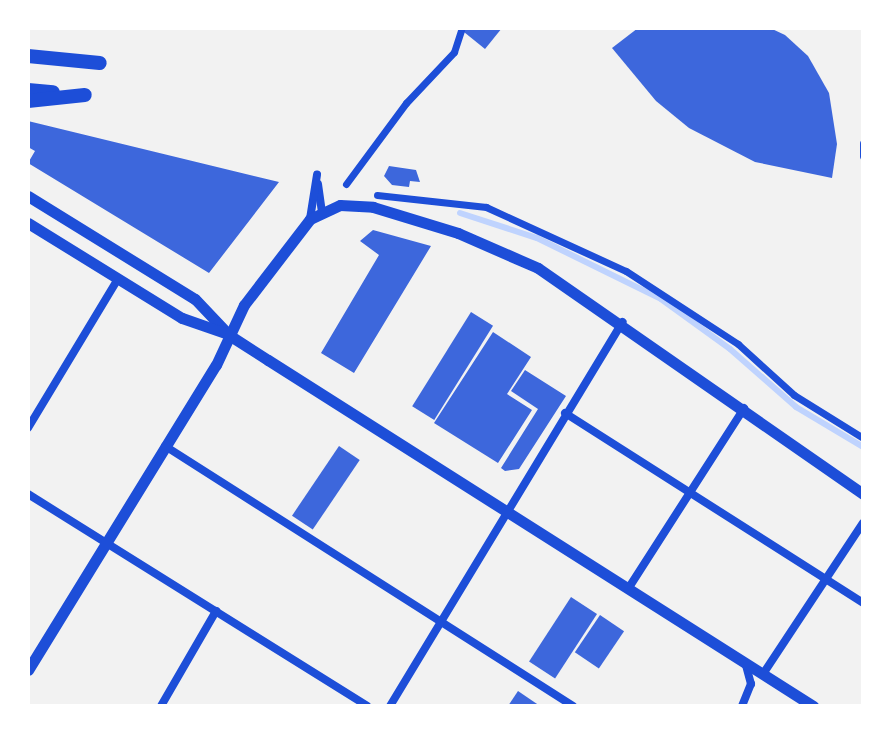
<!DOCTYPE html>
<style>
body{margin:0}
#map{position:relative;width:891px;height:734px;overflow:hidden;background:#f2f2f2;font-family:"IBM Plex Serif",serif}
div>[style]{position:absolute}
.stream>*{height:6px;margin:-3px;padding:0 3px;transform-origin:3px;border-radius:3px;background:#bfd3fe}
.building>*{inset:0;background:#3d67dc;transform-origin:0 0}
.pedestrian>*{height:7px;margin:-3.5px;padding:0 3.5px;transform-origin:3.5px;border-radius:3.5px;background:#1d4ed8}
.minor>*{height:8px;margin:-4px;padding:0 4px;transform-origin:4px;border-radius:4px;background:#1d4ed8}
.tertiary>*{height:11px;margin:-5.5px;padding:0 5.5px;transform-origin:5.5px;border-radius:5.5px;background:#1d4ed8}
.trunk>*{height:14px;margin:-7px;padding:0 7px;transform-origin:7px;border-radius:7px;background:#1d4ed8}
span{translate:-50% -50%;white-space:nowrap;text-align:center;line-height:1.15;-webkit-text-stroke:7px #fff;paint-order:stroke}
.frame{position:absolute;inset:0;border:30px solid #fff;pointer-events:none}
</style>
<div id="map">
<div class="stream">
<div style="left:460px;top:213px;width:81px;rotate:18deg"></div>
<div style="left:537px;top:238px;width:138px;rotate:26.2deg"></div>
<div style="left:661px;top:299px;width:85px;rotate:35.9deg"></div>
<div style="left:730px;top:349px;width:88px;rotate:41.3deg"></div>
<div style="left:796px;top:407px;width:78px;rotate:30.8deg"></div>
</div>
<div class="building">
<div style="clip-path:polygon(459px 28px,502px 28px,485px 49px)"></div>
<div style="clip-path:polygon(638px 28px,770px 28px,785px 35px,808px 56px,829px 93px,837px 144px,832px 178px,755px 162px,689px 128px,656px 101px,612px 48px)"></div>
<div style="clip-path:polygon(28px 121px,279px 182px,209px 273px,28px 163px,35px 151px,28px 147px)"></div>
<div style="clip-path:polygon(389px 166px,416px 170px,420px 182px,410px 181px,409px 187px,392px 185px,384px 176px)"></div>
<div style="clip-path:polygon(373px 230px,431px 246px,354px 373px,321px 353px,379px 255px,360px 241px)"></div>
<div style="left:471px;top:312px;width:26px;height:111px;rotate:32deg"></div>
<div style="clip-path:polygon(493px 332px,531px 357px,507px 394px,532px 410px,498px 463px,434px 423px)"></div>
<div style="clip-path:polygon(525px 370px,566px 396px,519px 469px,505px 471px,501px 468px,538px 409px,511px 391px)"></div>
<div style="left:339px;top:446px;width:25px;height:84px;rotate:34deg"></div>
<div style="left:571px;top:597px;width:31px;height:77px;rotate:33deg"></div>
<div style="left:600px;top:615px;width:29px;height:45px;rotate:34deg"></div>
<div style="clip-path:polygon(518px 691px,540px 706px,508px 706px)"></div>
</div>
<div class="pedestrian">
<div style="left:863px;top:143px;width:13px;rotate:90deg"></div>
<div style="left:346px;top:184px;width:101px;rotate:-53.5deg"></div>
<div style="left:406px;top:103px;width:70px;rotate:-46.7deg"></div>
<div style="left:454px;top:52px;width:23px;rotate:-72deg"></div>
<div style="left:377px;top:195px;width:110px;rotate:6.3deg"></div>
<div style="left:486px;top:207px;width:154px;rotate:24.6deg"></div>
<div style="left:626px;top:271px;width:134px;rotate:33.1deg"></div>
<div style="left:738px;top:344px;width:76px;rotate:42.3deg"></div>
<div style="left:794px;top:395px;width:81px;rotate:31.9deg"></div>
</div>
<div class="minor">
<div style="left:318px;top:184px;width:27px;rotate:82deg"></div>
<div style="left:310px;top:219px;width:45px;rotate:-81deg"></div>
<div style="left:565px;top:413px;width:353px;rotate:32.5deg"></div>
<div style="left:28px;top:428px;width:174px;rotate:-58.9deg"></div>
<div style="left:165px;top:446px;width:484px;rotate:32.5deg"></div>
<div style="left:28px;top:494px;width:400px;rotate:32deg"></div>
<div style="left:628px;top:589px;width:215px;rotate:-57.3deg"></div>
<div style="left:763px;top:674px;width:181px;rotate:-56.5deg"></div>
<div style="left:161px;top:706px;width:110px;rotate:-59.9deg"></div>
<div style="left:390px;top:706px;width:449px;rotate:-58.8deg"></div>
<div style="left:742px;top:706px;width:24px;rotate:-68deg"></div>
<div style="left:751px;top:684px;width:20px;rotate:-105deg"></div>
</div>
<div class="tertiary">
<div style="left:28px;top:196px;width:196px;rotate:31.7deg"></div>
<div style="left:195px;top:299px;width:50px;rotate:46.6deg"></div>
<div style="left:229px;top:335px;width:46px;rotate:32.7deg"></div>
<div style="left:268px;top:360px;width:646px;rotate:32.41deg"></div>
<div style="left:28px;top:223px;width:181px;rotate:31.7deg"></div>
<div style="left:182px;top:318px;width:46px;rotate:19.2deg"></div>
<div style="left:28px;top:670px;width:358px;rotate:-58.4deg"></div>
<div style="left:216px;top:365px;width:66px;rotate:-65deg"></div>
<div style="left:244px;top:305px;width:108px;rotate:-52.5deg"></div>
<div style="left:310px;top:219px;width:33px;rotate:-25deg"></div>
<div style="left:340px;top:205px;width:33px;rotate:3deg"></div>
<div style="left:373px;top:207px;width:89px;rotate:17deg"></div>
<div style="left:458px;top:233px;width:87px;rotate:23.6deg"></div>
<div style="left:538px;top:268px;width:396px;rotate:34.8deg"></div>
</div>
<div class="trunk">
<div style="left:28px;top:56px;width:72px;rotate:5.6deg"></div>
<div style="left:28px;top:90px;width:25px;rotate:5deg"></div>
<div style="left:28px;top:101px;width:57px;rotate:-6deg"></div>
</div>
<div class="frame"></div>
</div>
